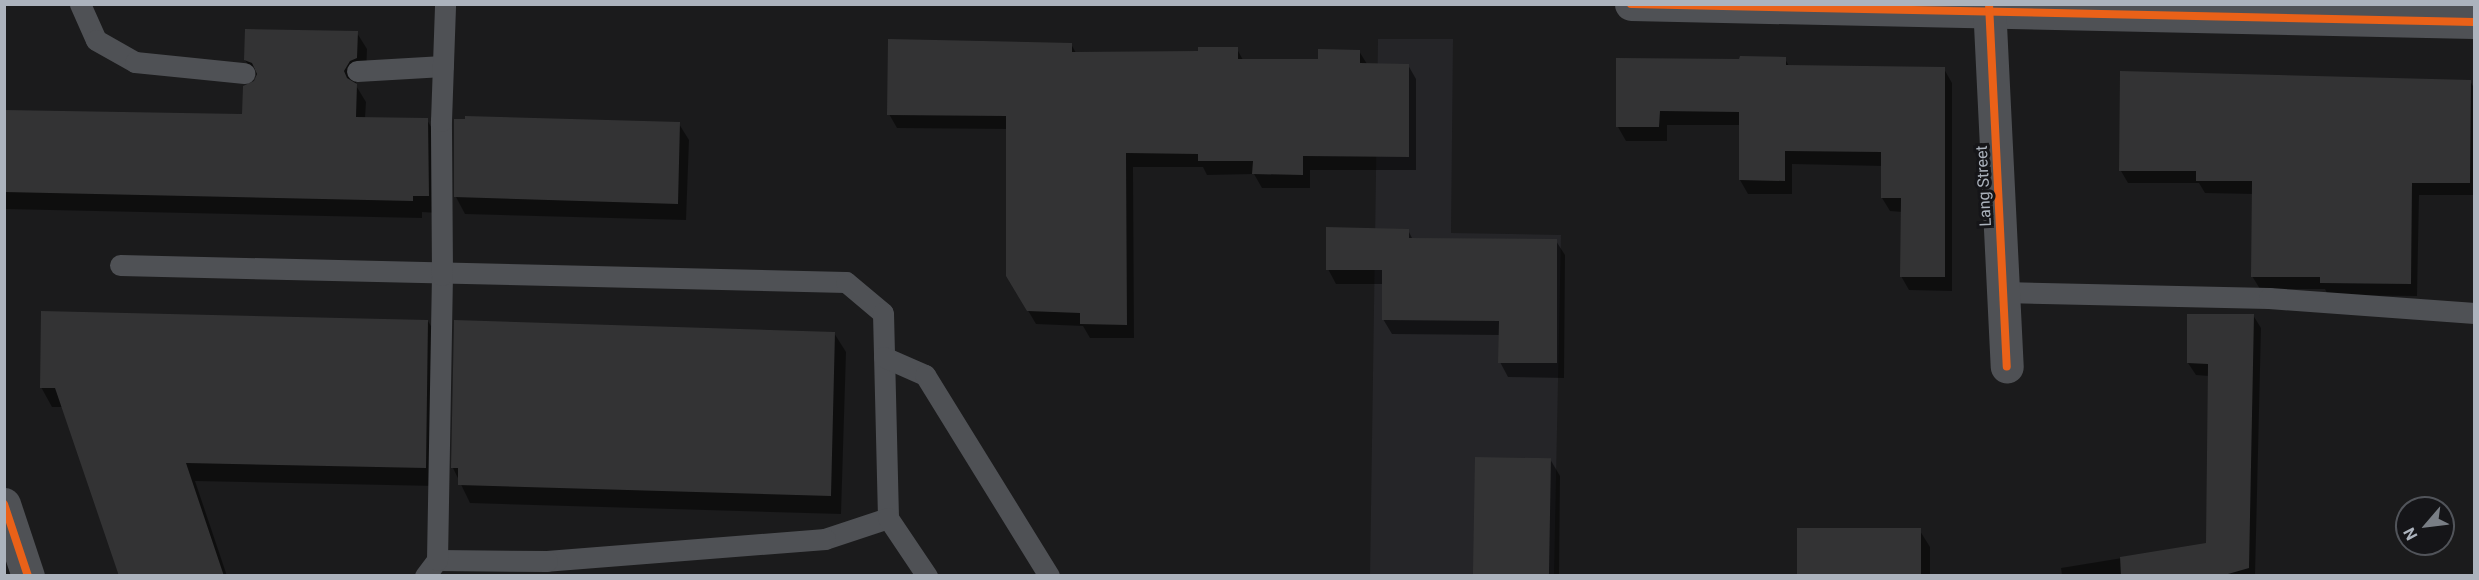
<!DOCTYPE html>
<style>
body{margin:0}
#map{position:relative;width:2479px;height:580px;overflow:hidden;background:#1b1b1c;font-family:Roboto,sans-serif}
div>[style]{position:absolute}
.built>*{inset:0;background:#252528}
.shadow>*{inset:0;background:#0007}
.building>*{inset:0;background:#333334;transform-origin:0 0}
.service>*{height:21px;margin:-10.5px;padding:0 10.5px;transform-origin:10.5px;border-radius:10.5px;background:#4f5155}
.minor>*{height:33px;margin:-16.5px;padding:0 16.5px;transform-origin:16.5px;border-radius:16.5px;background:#4f5155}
.cycleway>*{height:8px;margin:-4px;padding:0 4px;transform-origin:4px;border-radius:4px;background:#ea6118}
span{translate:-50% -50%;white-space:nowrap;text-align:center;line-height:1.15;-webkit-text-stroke:6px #151518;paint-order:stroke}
.street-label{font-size:16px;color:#acb3bd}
.frame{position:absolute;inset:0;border:6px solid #acb3bd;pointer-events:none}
.north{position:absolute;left:2395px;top:496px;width:60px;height:60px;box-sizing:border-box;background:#151518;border:2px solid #51545a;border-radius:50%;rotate:242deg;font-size:16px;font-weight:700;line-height:24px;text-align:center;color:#acb3bd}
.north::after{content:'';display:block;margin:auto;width:21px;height:27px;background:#797e85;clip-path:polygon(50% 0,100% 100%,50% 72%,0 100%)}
</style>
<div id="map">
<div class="built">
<div style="clip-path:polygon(1378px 39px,1453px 39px,1451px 233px,1561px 235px,1554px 575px,1370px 576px)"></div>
</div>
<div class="shadow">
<div style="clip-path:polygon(357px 33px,367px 49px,366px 75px,359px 77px,355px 84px,366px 102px,365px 118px,427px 120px,437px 137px,438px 213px,422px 212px,422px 218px,4px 209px,4px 111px,244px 116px,257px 77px,245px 60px)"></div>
<div style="clip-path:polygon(1071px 44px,1076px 53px,1200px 53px,1237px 49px,1243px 60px,1319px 61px,1359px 51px,1367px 64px,1408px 65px,1416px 79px,1416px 170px,1310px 170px,1310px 188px,1262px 188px,1254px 174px,1207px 175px,1203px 167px,1133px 167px,1134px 338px,1090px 338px,1083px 326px,1036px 324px,1007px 275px,1008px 129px,897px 128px,889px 114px)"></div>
<div style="clip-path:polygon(1785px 59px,1789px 66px,1944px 69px,1952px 83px,1952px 291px,1909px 290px,1901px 276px,1902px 212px,1890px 211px,1882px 198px,1883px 166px,1792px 164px,1792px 194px,1748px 194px,1740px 180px,1741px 125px,1667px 125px,1667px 141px,1626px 141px,1618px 127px,1618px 60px)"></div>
<div style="clip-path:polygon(2470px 81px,2474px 88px,2474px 195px,2419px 195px,2417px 296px,2328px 295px,2325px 289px,2260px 289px,2252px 276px,2253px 194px,2205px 193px,2199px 183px,2128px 183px,2121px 171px)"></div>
<div style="clip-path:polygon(679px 124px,689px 140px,686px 220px,465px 214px,456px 197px)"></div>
<div style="clip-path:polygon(1408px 230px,1413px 240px,1556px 241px,1565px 255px,1564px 378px,1508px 377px,1500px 362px,1500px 335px,1392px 334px,1383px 319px,1383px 284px,1336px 284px,1328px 269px)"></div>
<div style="clip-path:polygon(2253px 315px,2261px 328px,2255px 576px,2062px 576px,2061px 568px,2208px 544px,2209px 376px,2196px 375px,2188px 363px)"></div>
<div style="clip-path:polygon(428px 321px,439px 340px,436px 486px,195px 481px,227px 576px,120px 576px,63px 407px,52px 407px,41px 387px)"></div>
<div style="clip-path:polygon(834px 333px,846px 352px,841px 514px,470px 503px,453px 468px)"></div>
<div style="clip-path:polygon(1550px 459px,1560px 476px,1559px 576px,1476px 576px)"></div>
<div style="clip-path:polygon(1920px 531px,1930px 547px,1930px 576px,1799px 576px)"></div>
</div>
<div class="building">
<div style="clip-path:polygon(245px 29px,358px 31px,357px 58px,350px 61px,344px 71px,347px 78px,357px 84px,356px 117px,428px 118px,429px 196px,413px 196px,413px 201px,4px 192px,4px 110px,242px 114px,243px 86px,254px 81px,257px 74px,252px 63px,244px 60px)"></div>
<div style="clip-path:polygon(888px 39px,1072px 43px,1072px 52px,1198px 51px,1198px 47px,1238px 47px,1238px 59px,1318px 59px,1318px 49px,1360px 50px,1360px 63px,1409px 64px,1409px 157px,1303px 156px,1303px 175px,1252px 174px,1253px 161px,1198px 161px,1198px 154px,1126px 153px,1127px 325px,1080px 324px,1080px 313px,1027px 311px,1006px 276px,1006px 116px,887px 115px)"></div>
<div style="clip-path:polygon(1740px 56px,1786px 57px,1786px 65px,1945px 67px,1945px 277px,1900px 277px,1901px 198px,1881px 198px,1881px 152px,1785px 151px,1785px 181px,1739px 180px,1739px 112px,1660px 111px,1659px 127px,1616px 127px,1616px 58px,1739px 59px)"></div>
<div style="clip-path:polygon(2120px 71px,2471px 80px,2470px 183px,2412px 183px,2411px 284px,2320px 283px,2320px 277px,2251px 277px,2252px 181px,2196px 181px,2196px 171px,2119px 171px)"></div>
<div style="clip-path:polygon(465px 116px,680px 122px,678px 204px,454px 197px,454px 119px,465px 119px)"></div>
<div style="clip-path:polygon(1326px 227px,1409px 229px,1409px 238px,1557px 239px,1557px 363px,1498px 363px,1499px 321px,1382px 320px,1382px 270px,1326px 270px)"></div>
<div style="clip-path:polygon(41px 311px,428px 320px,426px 468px,186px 463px,224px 576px,119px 576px,55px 388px,40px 388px)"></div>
<div style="clip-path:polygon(2187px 314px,2254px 314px,2249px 568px,2221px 576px,2121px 576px,2120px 557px,2206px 543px,2208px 364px,2187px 363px)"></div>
<div style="clip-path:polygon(454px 320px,835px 332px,831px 496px,458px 485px,458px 468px,451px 468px)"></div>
<div style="left:1475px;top:457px;width:76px;height:119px;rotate:1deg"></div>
<div style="left:1797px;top:528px;width:124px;height:48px"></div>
</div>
<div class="service">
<div style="left:80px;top:4px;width:39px;rotate:66deg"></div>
<div style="left:96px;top:40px;width:45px;rotate:29.4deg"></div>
<div style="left:135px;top:62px;width:110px;rotate:5.8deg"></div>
<div style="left:357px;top:71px;width:86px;rotate:-3.3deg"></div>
<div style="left:120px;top:265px;width:726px;rotate:1.34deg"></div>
<div style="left:846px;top:282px;width:48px;rotate:40deg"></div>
<div style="left:883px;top:313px;width:205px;rotate:88.6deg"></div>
<div style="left:888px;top:518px;width:66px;rotate:161.6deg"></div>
<div style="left:825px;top:539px;width:279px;rotate:175.5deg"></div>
<div style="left:547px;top:561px;width:110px;rotate:-179.5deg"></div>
<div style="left:437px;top:560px;width:20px;rotate:127deg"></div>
<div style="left:2003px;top:292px;width:266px;rotate:1.3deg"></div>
<div style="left:2269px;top:298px;width:206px;rotate:4.2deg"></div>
<div style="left:884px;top:357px;width:45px;rotate:23.7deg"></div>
<div style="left:925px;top:375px;width:236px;rotate:58.3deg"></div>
<div style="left:888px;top:518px;width:70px;rotate:56.1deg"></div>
<div style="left:437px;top:560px;width:285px;rotate:-89deg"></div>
<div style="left:442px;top:275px;width:154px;rotate:-90.4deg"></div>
<div style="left:441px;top:121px;width:117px;rotate:-88deg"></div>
</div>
<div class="minor">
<div style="left:1631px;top:4px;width:843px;rotate:1.22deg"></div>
<div style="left:1989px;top:4px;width:363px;rotate:87.2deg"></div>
<div style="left:4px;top:504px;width:76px;rotate:71.6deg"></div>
</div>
<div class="cycleway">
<div style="left:1631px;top:4px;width:843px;rotate:1.22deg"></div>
<div style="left:1989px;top:4px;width:363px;rotate:87.2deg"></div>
<div style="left:4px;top:504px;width:76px;rotate:71.6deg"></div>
</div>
<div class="street-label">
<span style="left:1984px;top:186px;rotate:-93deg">Lang Street</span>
</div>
<div class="frame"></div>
<div class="north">N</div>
</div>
